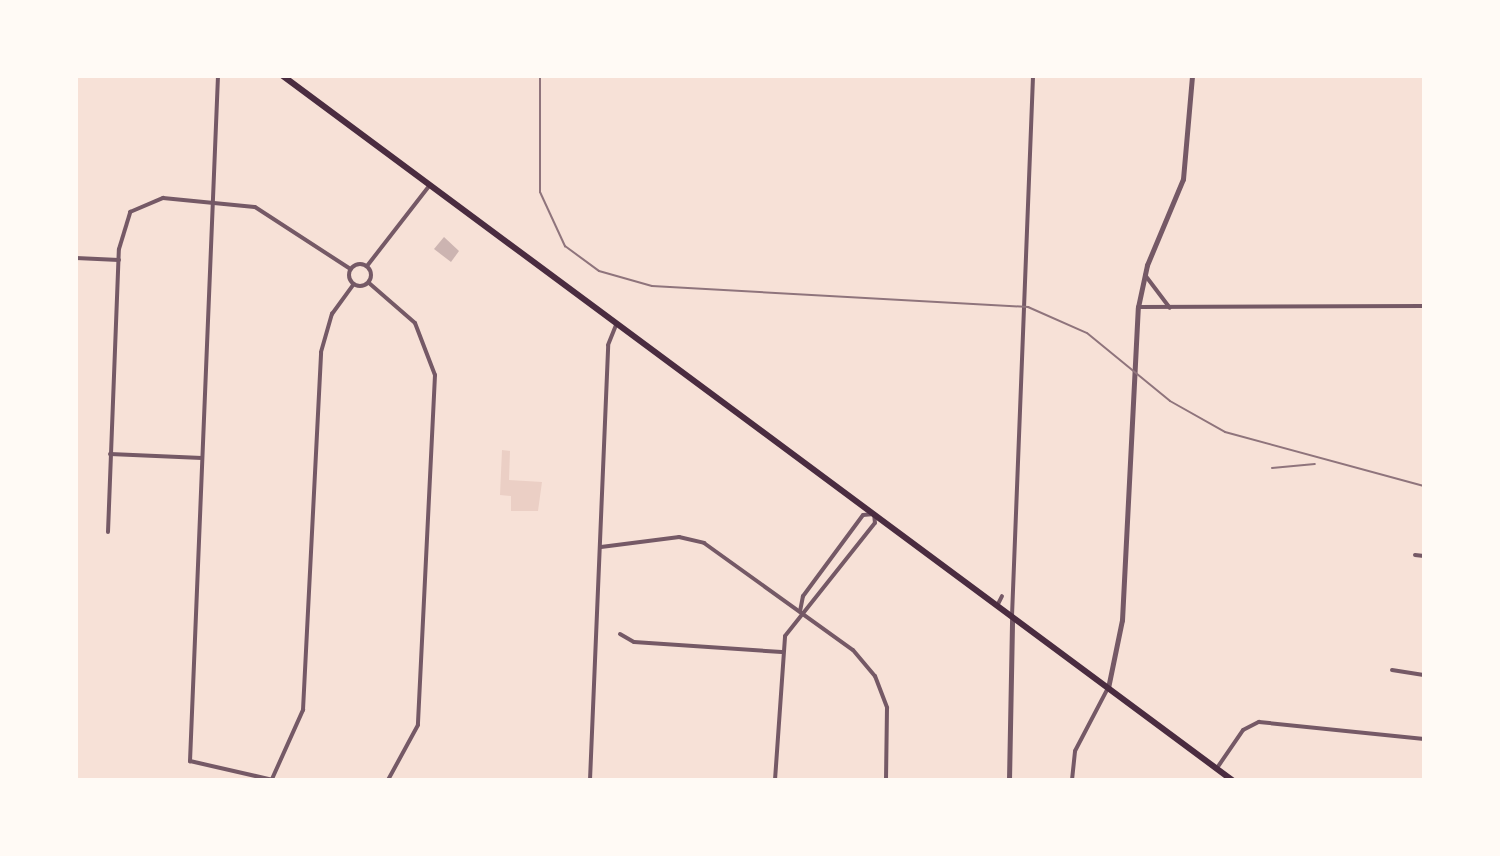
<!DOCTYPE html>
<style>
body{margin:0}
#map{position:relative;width:1500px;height:856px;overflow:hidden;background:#f7e1d7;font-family:Georgia,serif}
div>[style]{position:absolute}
.green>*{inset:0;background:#ebcfc5}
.building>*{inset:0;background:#ccb4b1}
.minor>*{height:4px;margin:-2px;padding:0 2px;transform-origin:2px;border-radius:2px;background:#755966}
.minor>.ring{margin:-2px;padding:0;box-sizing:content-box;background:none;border:4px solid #755966;border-radius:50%}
.tertiary>*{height:5px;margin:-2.5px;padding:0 2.5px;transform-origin:2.5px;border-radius:2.5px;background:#755966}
.primary>*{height:6px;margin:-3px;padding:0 3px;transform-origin:3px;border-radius:3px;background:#4a2c40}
.rail>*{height:2px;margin:-1px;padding:0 1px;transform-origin:1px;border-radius:1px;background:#8f747c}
span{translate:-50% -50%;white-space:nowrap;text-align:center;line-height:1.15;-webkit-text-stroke:6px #fffaf5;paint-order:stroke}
.frame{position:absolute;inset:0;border:78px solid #fffaf5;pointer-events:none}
</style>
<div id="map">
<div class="green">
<div style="clip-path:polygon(502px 450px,510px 451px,509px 480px,542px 482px,538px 511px,511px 511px,511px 496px,500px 495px)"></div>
</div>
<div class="building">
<div style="clip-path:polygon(444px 237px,459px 251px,451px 262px,434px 249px)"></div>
</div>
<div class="minor">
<div style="left:218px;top:76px;width:686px;rotate:92.34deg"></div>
<div style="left:190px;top:761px;width:85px;rotate:12.9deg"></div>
<div style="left:76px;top:258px;width:43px;rotate:2.7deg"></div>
<div class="ring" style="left:349px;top:264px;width:18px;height:18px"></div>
<div style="left:367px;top:266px;width:101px;rotate:-52.2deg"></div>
<div style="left:1145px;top:275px;width:41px;rotate:52.9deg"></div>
<div style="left:369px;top:283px;width:61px;rotate:41deg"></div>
<div style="left:415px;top:323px;width:56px;rotate:69deg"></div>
<div style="left:435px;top:375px;width:350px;rotate:92.8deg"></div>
<div style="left:418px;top:725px;width:63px;rotate:118.6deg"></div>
<div style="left:1138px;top:307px;width:286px;rotate:-0.2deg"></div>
<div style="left:110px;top:454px;width:92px;rotate:2.5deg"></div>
<div style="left:108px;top:532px;width:283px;rotate:-87.8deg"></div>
<div style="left:119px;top:249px;width:39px;rotate:-73deg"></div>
<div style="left:130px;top:212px;width:36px;rotate:-23deg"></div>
<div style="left:163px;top:198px;width:92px;rotate:5.6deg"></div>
<div style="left:255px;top:207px;width:112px;rotate:33deg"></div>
<div style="left:601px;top:547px;width:79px;rotate:-7.3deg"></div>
<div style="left:679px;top:537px;width:26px;rotate:13deg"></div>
<div style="left:704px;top:543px;width:183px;rotate:35.7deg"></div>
<div style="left:853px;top:650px;width:34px;rotate:50deg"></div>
<div style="left:875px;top:676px;width:34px;rotate:69deg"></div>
<div style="left:887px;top:708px;width:72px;rotate:90.8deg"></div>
<div style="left:1415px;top:555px;width:9px;rotate:6deg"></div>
<div style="left:997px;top:606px;width:11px;rotate:-63deg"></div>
<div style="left:1012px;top:616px;width:540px;rotate:-87.77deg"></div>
<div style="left:620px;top:634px;width:16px;rotate:30deg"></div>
<div style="left:634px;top:642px;width:148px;rotate:3.9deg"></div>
<div style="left:1392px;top:670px;width:32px;rotate:9deg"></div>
<div style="left:1217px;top:768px;width:46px;rotate:-55.6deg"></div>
<div style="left:1243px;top:730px;width:18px;rotate:-27deg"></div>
<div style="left:1259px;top:722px;width:166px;rotate:5.9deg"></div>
<div style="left:272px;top:779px;width:76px;rotate:-65.8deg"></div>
<div style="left:303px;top:710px;width:358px;rotate:-87.1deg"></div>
<div style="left:321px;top:352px;width:40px;rotate:-74deg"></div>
<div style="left:332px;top:314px;width:36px;rotate:-54deg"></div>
<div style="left:590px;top:780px;width:435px;rotate:-87.6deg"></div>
<div style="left:608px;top:345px;width:22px;rotate:-68deg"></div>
<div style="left:775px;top:780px;width:144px;rotate:-86deg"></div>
<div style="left:785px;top:636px;width:144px;rotate:-51.5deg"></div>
<div style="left:875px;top:523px;width:9px;rotate:-96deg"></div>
<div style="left:874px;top:514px;width:11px;rotate:175deg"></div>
<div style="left:863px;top:515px;width:101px;rotate:126.5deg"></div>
<div style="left:803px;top:596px;width:16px;rotate:101deg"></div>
<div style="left:1072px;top:780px;width:29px;rotate:-84deg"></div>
<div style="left:1075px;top:751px;width:71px;rotate:-62.4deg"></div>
</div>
<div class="tertiary">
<div style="left:1108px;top:688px;width:69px;rotate:-78.4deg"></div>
<div style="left:1122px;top:620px;width:313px;rotate:-87.1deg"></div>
<div style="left:1138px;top:307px;width:43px;rotate:-77.9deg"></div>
<div style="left:1147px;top:265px;width:93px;rotate:-67.3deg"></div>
<div style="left:1183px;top:179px;width:103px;rotate:-85deg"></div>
<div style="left:1009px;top:780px;width:163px;rotate:-88.9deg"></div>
</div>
<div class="primary">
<div style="left:283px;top:76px;width:1182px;rotate:36.57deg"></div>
</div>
<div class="rail">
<div style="left:540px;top:76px;width:116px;rotate:90deg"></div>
<div style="left:540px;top:192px;width:60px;rotate:65.2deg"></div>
<div style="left:565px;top:246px;width:42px;rotate:36.3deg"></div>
<div style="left:599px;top:271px;width:55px;rotate:15.8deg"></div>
<div style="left:652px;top:286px;width:377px;rotate:3.2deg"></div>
<div style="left:1028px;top:307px;width:64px;rotate:23.8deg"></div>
<div style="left:1087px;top:333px;width:107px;rotate:39.3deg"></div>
<div style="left:1170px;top:401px;width:63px;rotate:29.4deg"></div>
<div style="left:1225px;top:432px;width:206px;rotate:15.2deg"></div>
<div style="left:1272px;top:468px;width:43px;rotate:-5.3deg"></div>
</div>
<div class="frame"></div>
</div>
